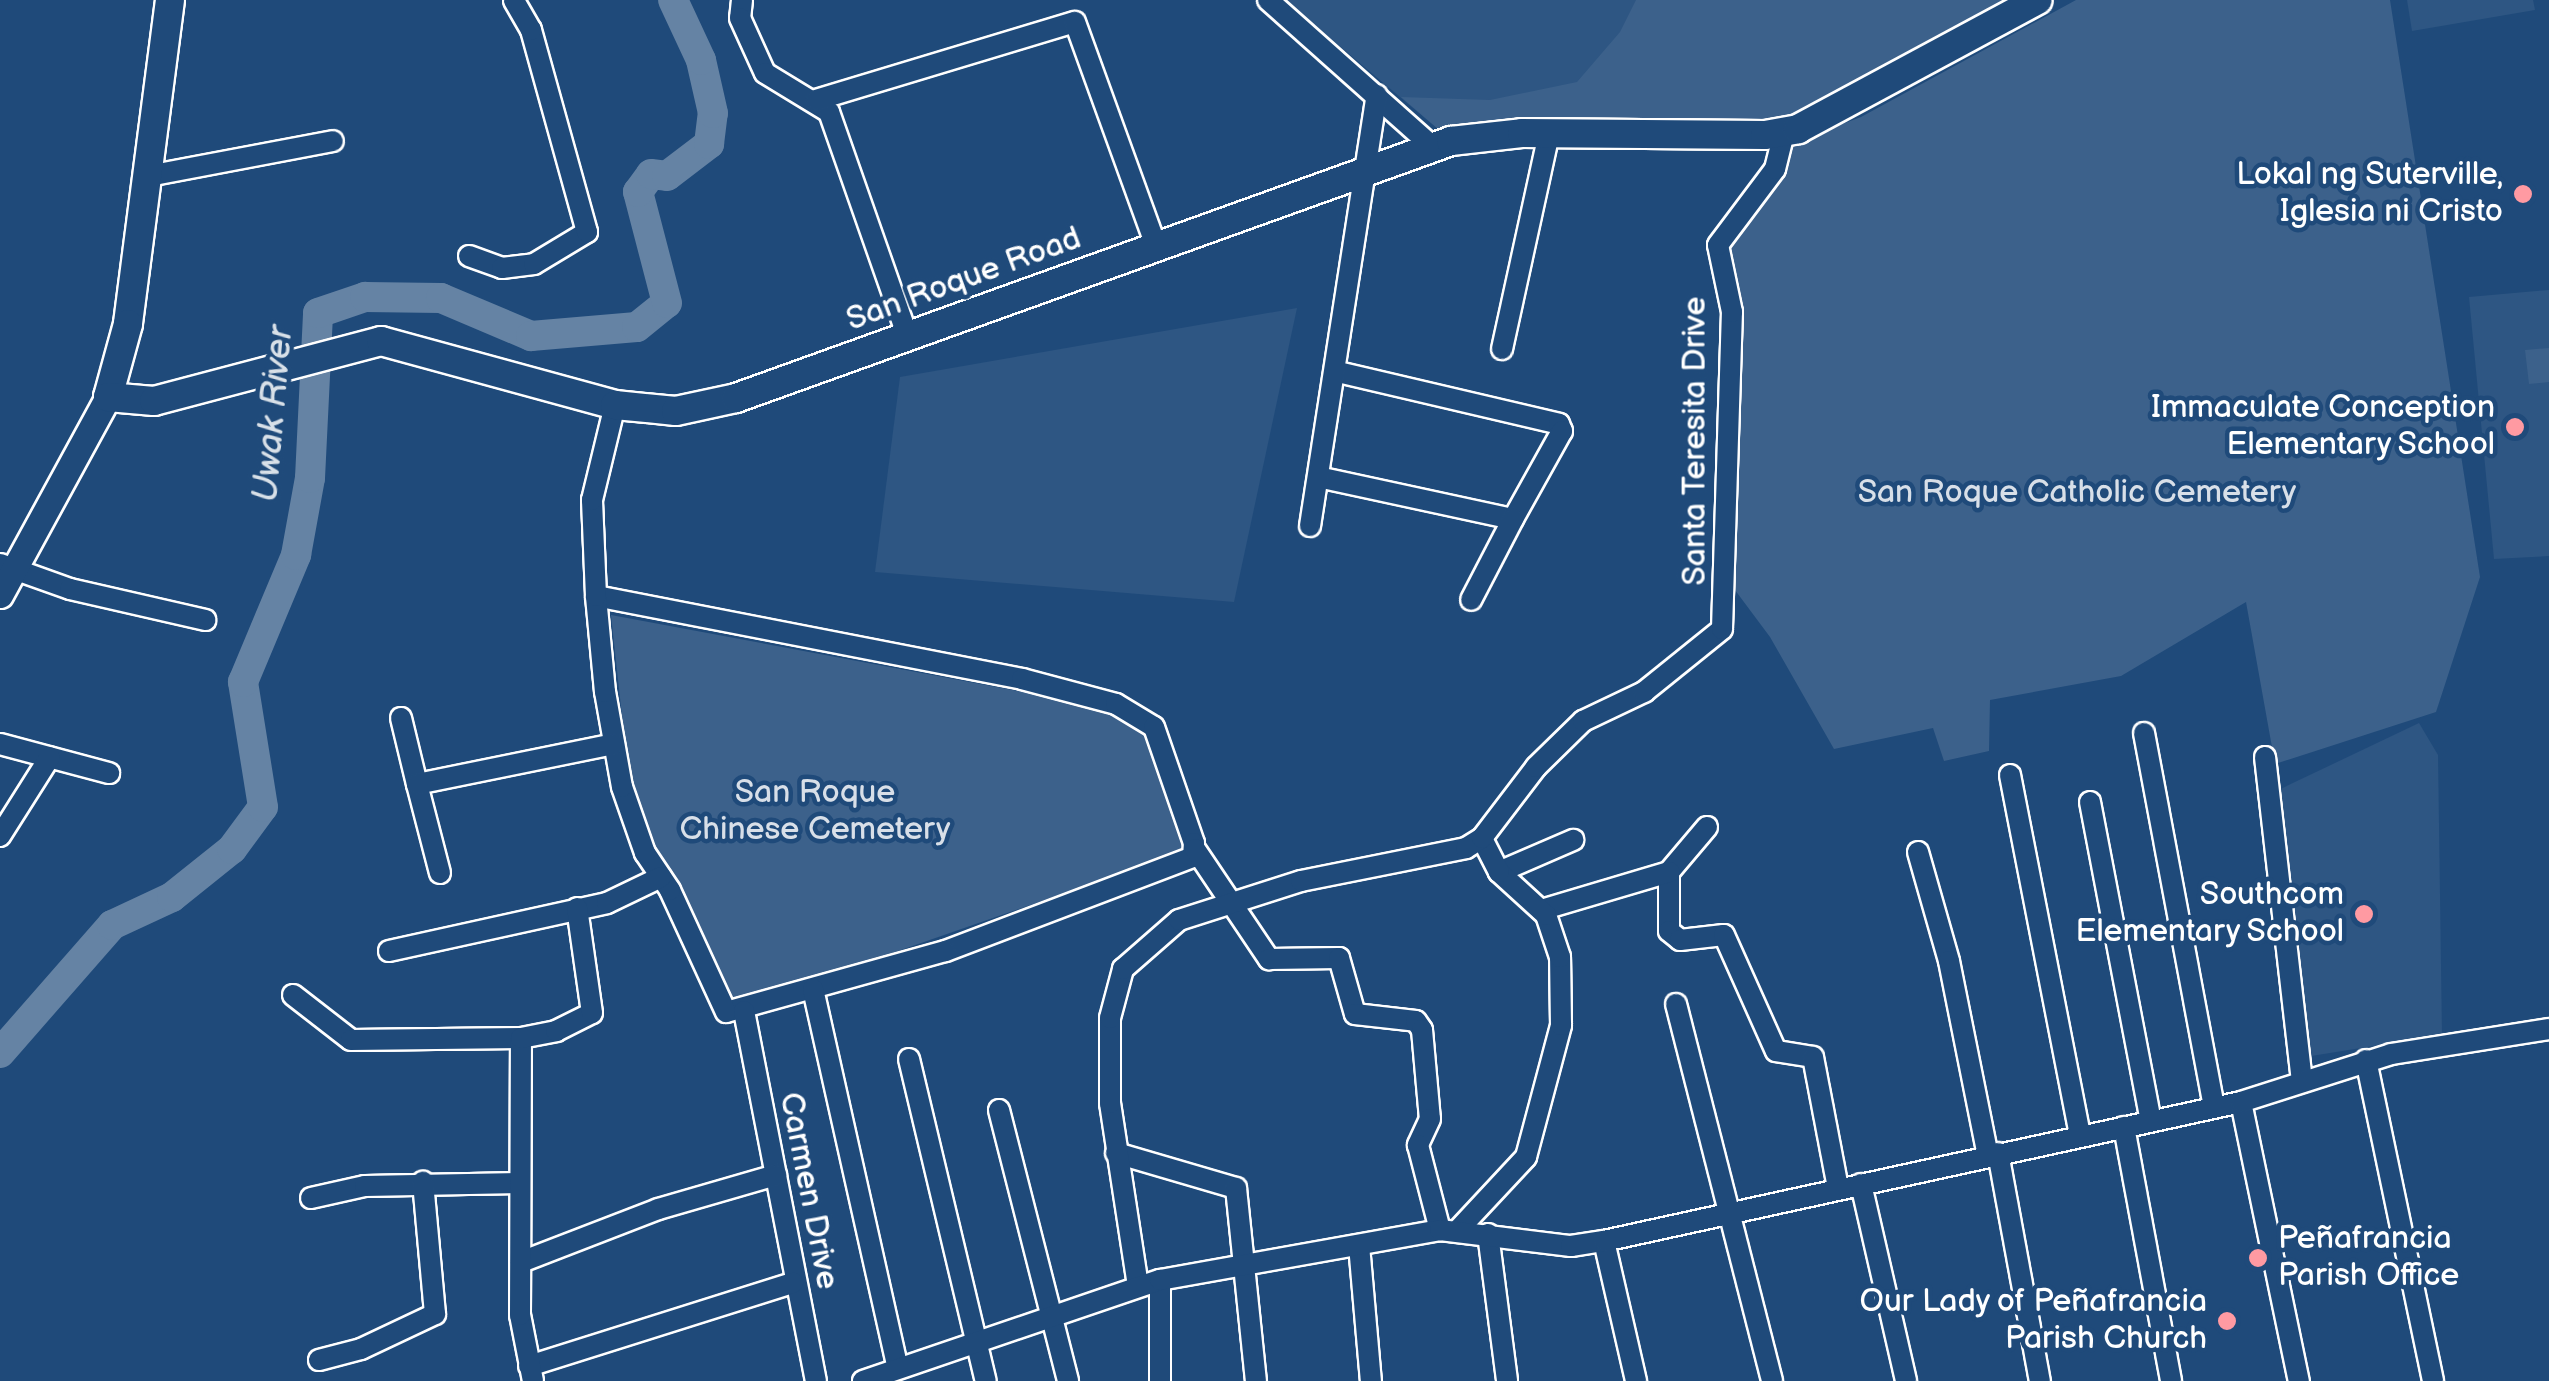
<!DOCTYPE html>
<meta charset="utf-8">
<style>
body{margin:0}
#map{position:relative;width:2549px;height:1381px;overflow:hidden;background:#1f4a7a;font-family:"Balsamiq Sans",sans-serif}
div>[style]{position:absolute}
.built>*{inset:0;background:#2e5683}
.green>*{inset:0;background:#3c618b}
.river>*{height:30px;margin:-15px;padding:0 15px;transform-origin:15px;border-radius:15px;background:#6583a4}
.roads{filter:drop-shadow(2px 0 #fff) drop-shadow(-2px 0 #fff) drop-shadow(0 2px #fff) drop-shadow(0 -2px #fff)}
.minor>*{height:20px;margin:-10px;padding:0 10px;transform-origin:10px;border-radius:10px;background:#1f4a7a}
.tertiary>*{height:25px;margin:-12.5px;padding:0 12.5px;transform-origin:12.5px;border-radius:12.5px;background:#1f4a7a}
.secondary>*{height:28px;margin:-14px;padding:0 14px;transform-origin:14px;border-radius:14px;background:#1f4a7a}
.dots>*{width:28px;height:28px;translate:-50% -50%;box-sizing:border-box;border:5px solid #1f4a7a;border-radius:50%}
span{translate:-50% -50%;white-space:nowrap;text-align:center;line-height:1.15;-webkit-text-stroke:9px #1f4a7a;paint-order:stroke}
.poi-label{font-size:32px;color:#fff}
.right{translate:-100% -50%;text-align:right}
.left{translate:0 -50%;text-align:left}
.street-label{font-size:32px;color:#fff}
.park-label{font-size:32px;color:#d8dfe8}
.water-label{font-size:35px;color:#d8e0e8;font-style:italic}
</style>
<div id="map">
<div class="built">
<div style="clip-path:polygon(1285px 0,2006px 0,1777px 119px,1524px 117px,1438px 129px)"></div>
<div style="clip-path:polygon(2407px 0,2533px 0,2535px 10px,2412px 31px)"></div>
<div style="clip-path:polygon(2549px 290px,2549px 556px,2494px 559px,2469px 297px)"></div>
<div style="clip-path:polygon(1297px 308px,1234px 602px,875px 572px,900px 377px)"></div>
<div style="clip-path:polygon(2419px 723px,2438px 755px,2442px 1035px,2305px 1057px,2272px 793px)"></div>
</div>
<div class="green">
<div style="clip-path:polygon(1636px 0,2006px 0,1792px 115px,1762px 122px,1524px 117px,1438px 129px,1401px 97px,1490px 100px,1577px 82px,1620px 32px)"></div>
<div style="clip-path:polygon(2076px 0,2390px 0,2480px 577px,2436px 712px,2275px 764px,2246px 602px,2121px 676px,1990px 700px,1989px 751px,1944px 761px,1933px 728px,1834px 749px,1770px 637px,1729px 582px,1739px 294px,1724px 256px,1728px 240px,1791px 143px,1861px 117px)"></div>
<div style="clip-path:polygon(2549px 348px,2549px 382px,2529px 384px,2525px 350px)"></div>
<div style="clip-path:polygon(611px 615px,1087px 704px,1142px 731px,1163px 753px,1183px 852px,832px 974px,723px 1004px,630px 790px)"></div>
</div>
<div class="river">
<div style="left:0;top:1053px;width:170px;rotate:-48.8deg"></div>
<div style="left:112px;top:925px;width:66px;rotate:-25deg"></div>
<div style="left:172px;top:897px;width:77px;rotate:-38.7deg"></div>
<div style="left:232px;top:849px;width:52px;rotate:-53.6deg"></div>
<div style="left:263px;top:807px;width:127px;rotate:-99.1deg"></div>
<div style="left:243px;top:682px;width:138px;rotate:-67.3deg"></div>
<div style="left:296px;top:555px;width:78px;rotate:-79.7deg"></div>
<div style="left:310px;top:478px;width:165px;rotate:-87.2deg"></div>
<div style="left:318px;top:313px;width:50px;rotate:-18.8deg"></div>
<div style="left:365px;top:297px;width:76px;rotate:0.8deg"></div>
<div style="left:441px;top:298px;width:98px;rotate:22.9deg"></div>
<div style="left:531px;top:336px;width:106px;rotate:-4.9deg"></div>
<div style="left:637px;top:327px;width:38px;rotate:-39deg"></div>
<div style="left:667px;top:303px;width:115px;rotate:-104.6deg"></div>
<div style="left:638px;top:192px;width:22px;rotate:-54deg"></div>
<div style="left:651px;top:174px;width:16px;rotate:7deg"></div>
<div style="left:667px;top:176px;width:53px;rotate:-37.3deg"></div>
<div style="left:709px;top:144px;width:31px;rotate:-83deg"></div>
<div style="left:713px;top:113px;width:54px;rotate:-102.8deg"></div>
<div style="left:701px;top:60px;width:66px;rotate:-115deg"></div>
</div>
<div class="roads">
<div class="minor">
<div style="left:742px;top:0;width:18px;rotate:96deg"></div>
<div style="left:740px;top:18px;width:60px;rotate:65.6deg"></div>
<div style="left:765px;top:73px;width:75px;rotate:31.4deg"></div>
<div style="left:829px;top:112px;width:238px;rotate:70.7deg"></div>
<div style="left:1268px;top:0;width:220px;rotate:41.7deg"></div>
<div style="left:816px;top:100px;width:270px;rotate:-16.8deg"></div>
<div style="left:1075px;top:22px;width:240px;rotate:70.1deg"></div>
<div style="left:148px;top:176px;width:188px;rotate:-10.7deg"></div>
<div style="left:469px;top:256px;width:35px;rotate:20deg"></div>
<div style="left:502px;top:268px;width:32px;rotate:-7deg"></div>
<div style="left:534px;top:264px;width:62px;rotate:-31.1deg"></div>
<div style="left:587px;top:232px;width:210px;rotate:-105.5deg"></div>
<div style="left:531px;top:30px;width:34px;rotate:-120deg"></div>
<div style="left:1502px;top:349px;width:221px;rotate:-77.7deg"></div>
<div style="left:1338px;top:372px;width:227px;rotate:13.2deg"></div>
<div style="left:1559px;top:424px;width:8px;rotate:67deg"></div>
<div style="left:1562px;top:431px;width:101px;rotate:119.1deg"></div>
<div style="left:1318px;top:477px;width:199px;rotate:12.2deg"></div>
<div style="left:1513px;top:519px;width:91px;rotate:117.4deg"></div>
<div style="left:1310px;top:526px;width:436px;rotate:-81.2deg"></div>
<div style="left:0;top:564px;width:74px;rotate:19.7deg"></div>
<div style="left:70px;top:589px;width:139px;rotate:12.9deg"></div>
<div style="left:596px;top:596px;width:434px;rotate:11deg"></div>
<div style="left:1022px;top:679px;width:97px;rotate:14.9deg"></div>
<div style="left:1116px;top:704px;width:44px;rotate:31.2deg"></div>
<div style="left:1154px;top:727px;width:123px;rotate:71deg"></div>
<div style="left:1194px;top:843px;width:14px;rotate:94deg"></div>
<div style="left:1193px;top:857px;width:265px;rotate:159.2deg"></div>
<div style="left:945px;top:951px;width:227px;rotate:164.4deg"></div>
<div style="left:726px;top:1012px;width:134px;rotate:-114.7deg"></div>
<div style="left:670px;top:890px;width:45px;rotate:-124deg"></div>
<div style="left:645px;top:853px;width:70px;rotate:-109.2deg"></div>
<div style="left:622px;top:787px;width:97px;rotate:-100.1deg"></div>
<div style="left:605px;top:692px;width:96px;rotate:-95.4deg"></div>
<div style="left:596px;top:596px;width:96px;rotate:-92.4deg"></div>
<div style="left:592px;top:500px;width:98px;rotate:-76.4deg"></div>
<div style="left:401px;top:718px;width:68px;rotate:76.4deg"></div>
<div style="left:2144px;top:733px;width:381px;rotate:79.4deg"></div>
<div style="left:0;top:744px;width:113px;rotate:14.9deg"></div>
<div style="left:2265px;top:757px;width:327px;rotate:83.5deg"></div>
<div style="left:2010px;top:775px;width:367px;rotate:79deg"></div>
<div style="left:2090px;top:802px;width:325px;rotate:79.2deg"></div>
<div style="left:1707px;top:827px;width:59px;rotate:130.2deg"></div>
<div style="left:1669px;top:872px;width:59px;rotate:90deg"></div>
<div style="left:1669px;top:931px;width:14px;rotate:39deg"></div>
<div style="left:1680px;top:940px;width:44px;rotate:-6.5deg"></div>
<div style="left:1724px;top:935px;width:127px;rotate:65.9deg"></div>
<div style="left:1776px;top:1051px;width:37px;rotate:9deg"></div>
<div style="left:1813px;top:1057px;width:133px;rotate:79.2deg"></div>
<div style="left:0;top:836px;width:93px;rotate:-57.7deg"></div>
<div style="left:1195px;top:849px;width:133px;rotate:56.1deg"></div>
<div style="left:1269px;top:959px;width:70px;rotate:-0.8deg"></div>
<div style="left:1339px;top:958px;width:58px;rotate:74.1deg"></div>
<div style="left:1355px;top:1014px;width:61px;rotate:6.5deg"></div>
<div style="left:1416px;top:1021px;width:11px;rotate:56deg"></div>
<div style="left:1422px;top:1030px;width:89px;rotate:84.9deg"></div>
<div style="left:1430px;top:1119px;width:29px;rotate:115deg"></div>
<div style="left:1418px;top:1145px;width:88px;rotate:75.5deg"></div>
<div style="left:1918px;top:852px;width:113px;rotate:74.1deg"></div>
<div style="left:1949px;top:961px;width:199px;rotate:78.7deg"></div>
<div style="left:1499px;top:872px;width:81px;rotate:-23.4deg"></div>
<div style="left:440px;top:873px;width:92px;rotate:-104.5deg"></div>
<div style="left:417px;top:784px;width:201px;rotate:-11.5deg"></div>
<div style="left:1541px;top:910px;width:134px;rotate:-16.5deg"></div>
<div style="left:389px;top:951px;width:223px;rotate:-12.4deg"></div>
<div style="left:607px;top:903px;width:60px;rotate:-25.7deg"></div>
<div style="left:813px;top:989px;width:388px;rotate:77.4deg"></div>
<div style="left:293px;top:995px;width:73px;rotate:37.8deg"></div>
<div style="left:351px;top:1040px;width:170px;rotate:-0.7deg"></div>
<div style="left:1676px;top:1004px;width:389px;rotate:75.7deg"></div>
<div style="left:744px;top:1011px;width:377px;rotate:79deg"></div>
<div style="left:909px;top:1059px;width:331px;rotate:76.6deg"></div>
<div style="left:2366px;top:1060px;width:328px;rotate:78.2deg"></div>
<div style="left:2241px;top:1102px;width:285px;rotate:78.3deg"></div>
<div style="left:999px;top:1110px;width:280px;rotate:75.7deg"></div>
<div style="left:2124px;top:1127px;width:258px;rotate:79.5deg"></div>
<div style="left:1116px;top:1153px;width:125px;rotate:16.3deg"></div>
<div style="left:1236px;top:1188px;width:194px;rotate:84.1deg"></div>
<div style="left:1998px;top:1153px;width:232px;rotate:79.6deg"></div>
<div style="left:1861px;top:1184px;width:202px;rotate:77.1deg"></div>
<div style="left:311px;top:1198px;width:55px;rotate:-12.5deg"></div>
<div style="left:365px;top:1186px;width:155px;rotate:-1.1deg"></div>
<div style="left:1458px;top:1230px;width:100px;rotate:-47deg"></div>
<div style="left:1526px;top:1157px;width:137px;rotate:-75.1deg"></div>
<div style="left:1561px;top:1025px;width:68px;rotate:-90.8deg"></div>
<div style="left:1560px;top:957px;width:44px;rotate:-108.4deg"></div>
<div style="left:1546px;top:915px;width:64px;rotate:-137.5deg"></div>
<div style="left:1499px;top:872px;width:38px;rotate:-117deg"></div>
<div style="left:1488px;top:1234px;width:148px;rotate:82.6deg"></div>
<div style="left:1604px;top:1241px;width:144px;rotate:77.1deg"></div>
<div style="left:1359px;top:1245px;width:137px;rotate:85deg"></div>
<div style="left:521px;top:1262px;width:147px;rotate:-21.1deg"></div>
<div style="left:658px;top:1209px;width:123px;rotate:-16.1deg"></div>
<div style="left:1160px;top:1280px;width:101px;rotate:90deg"></div>
<div style="left:1138px;top:1286px;width:185px;rotate:-98.7deg"></div>
<div style="left:1110px;top:1103px;width:85px;rotate:-90deg"></div>
<div style="left:1110px;top:1018px;width:51px;rotate:-75.1deg"></div>
<div style="left:1123px;top:969px;width:74px;rotate:-41.2deg"></div>
<div style="left:1179px;top:920px;width:128px;rotate:-17.7deg"></div>
<div style="left:1301px;top:881px;width:168px;rotate:-11.3deg"></div>
<div style="left:1466px;top:848px;width:19px;rotate:-32deg"></div>
<div style="left:1482px;top:838px;width:89px;rotate:-52.7deg"></div>
<div style="left:1536px;top:767px;width:66px;rotate:-44.4deg"></div>
<div style="left:1583px;top:721px;width:68px;rotate:-25.4deg"></div>
<div style="left:1644px;top:692px;width:100px;rotate:-38.9deg"></div>
<div style="left:1722px;top:629px;width:317px;rotate:-88.2deg"></div>
<div style="left:1732px;top:312px;width:68px;rotate:-101.8deg"></div>
<div style="left:1718px;top:245px;width:95px;rotate:-53.1deg"></div>
<div style="left:1775px;top:169px;width:37px;rotate:-76deg"></div>
<div style="left:319px;top:1360px;width:43px;rotate:-14.7deg"></div>
<div style="left:361px;top:1349px;width:82px;rotate:-25.3deg"></div>
<div style="left:435px;top:1314px;width:133px;rotate:-95.2deg"></div>
<div style="left:529px;top:1366px;width:277px;rotate:-17.5deg"></div>
<div style="left:533px;top:1381px;width:67px;rotate:-101.1deg"></div>
<div style="left:520px;top:1315px;width:277px;rotate:-89.8deg"></div>
<div style="left:521px;top:1038px;width:36px;rotate:-11deg"></div>
<div style="left:556px;top:1031px;width:40px;rotate:-26.6deg"></div>
<div style="left:592px;top:1013px;width:106px;rotate:-98.1deg"></div>
<div style="left:863px;top:1381px;width:314px;rotate:-18.8deg"></div>
<div style="left:1160px;top:1280px;width:284px;rotate:-10.1deg"></div>
<div style="left:1440px;top:1230px;width:132px;rotate:7deg"></div>
<div style="left:1571px;top:1246px;width:33px;rotate:-9deg"></div>
<div style="left:1604px;top:1241px;width:652px;rotate:-12.31deg"></div>
<div style="left:2241px;top:1102px;width:157px;rotate:-17.7deg"></div>
<div style="left:2391px;top:1054px;width:160px;rotate:-9deg"></div>
</div>
<div class="tertiary">
<div style="left:0;top:595px;width:226px;rotate:-61.4deg"></div>
</div>
<div class="secondary">
<div style="left:170px;top:0;width:327px;rotate:97.4deg"></div>
<div style="left:128px;top:324px;width:76px;rotate:105.3deg"></div>
<div style="left:108px;top:397px;width:46px;rotate:5deg"></div>
<div style="left:154px;top:401px;width:235px;rotate:-14.8deg"></div>
<div style="left:381px;top:341px;width:243px;rotate:15.3deg"></div>
<div style="left:615px;top:405px;width:61px;rotate:5.6deg"></div>
<div style="left:676px;top:411px;width:61px;rotate:-12.2deg"></div>
<div style="left:736px;top:398px;width:760px;rotate:-19.77deg"></div>
<div style="left:1451px;top:141px;width:71px;rotate:-6.4deg"></div>
<div style="left:1522px;top:133px;width:243px;rotate:0.5deg"></div>
<div style="left:1765px;top:135px;width:34px;rotate:-10deg"></div>
<div style="left:1798px;top:129px;width:272px;rotate:-28.3deg"></div>
</div>
</div>
<div class="dots">
<div style="left:2523px;top:194px;background:#ff9aa2"></div>
<div style="left:2515px;top:427px;background:#ff9aa2"></div>
<div style="left:2364px;top:914px;background:#ff9aa2"></div>
<div style="left:2258px;top:1258px;background:#ff9aa2"></div>
<div style="left:2227px;top:1321px;background:#ff9aa2"></div>
</div>
<div class="poi-label">
<span class="right" style="left:2503px;top:194px">Lokal ng Suterville,<br>Iglesia ni Cristo</span>
<span class="right" style="left:2495px;top:427px">Immaculate Conception<br>Elementary School</span>
<span class="right" style="left:2344px;top:914px">Southcom<br>Elementary School</span>
<span class="left" style="left:2278px;top:1258px">Peñafrancia<br>Parish Office</span>
<span class="right" style="left:2207px;top:1321px">Our Lady of Peñafrancia<br>Parish Church</span>
</div>
<div class="street-label">
<span style="left:964px;top:280px;rotate:-20deg">San Roque Road</span>
<span style="left:1696px;top:441px;rotate:-90deg">Santa Teresita Drive</span>
<span style="left:808px;top:1191px;rotate:79deg">Carmen Drive</span>
</div>
<div class="park-label">
<span style="left:2077px;top:493px">San Roque Catholic Cemetery</span>
<span style="left:815px;top:812px">San Roque<br>Chinese Cemetery</span>
</div>
<div class="water-label">
<span style="left:274px;top:414px;rotate:-85deg">Uwak River</span>
</div>
</div>
